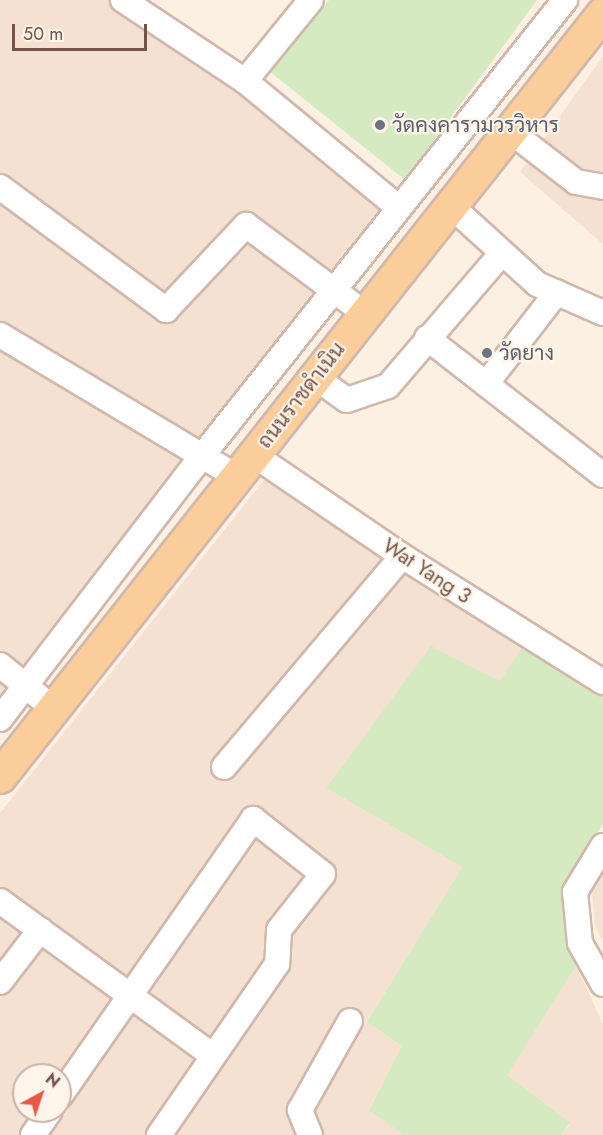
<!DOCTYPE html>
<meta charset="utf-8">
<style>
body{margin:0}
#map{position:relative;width:603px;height:1135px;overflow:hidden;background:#fcf0e3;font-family:Jost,Sarabun,sans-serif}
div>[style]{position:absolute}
.residential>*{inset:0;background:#f4e1d2}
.green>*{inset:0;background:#d6eac2}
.roads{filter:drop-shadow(2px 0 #d0b8ad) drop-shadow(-2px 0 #d0b8ad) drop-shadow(0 2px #d0b8ad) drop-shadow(0 -2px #d0b8ad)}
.minor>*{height:24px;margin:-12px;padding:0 12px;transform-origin:12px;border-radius:12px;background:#fff}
.major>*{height:32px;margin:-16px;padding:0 16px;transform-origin:16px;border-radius:16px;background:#fbcd9b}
.dots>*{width:16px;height:16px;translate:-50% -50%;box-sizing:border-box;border:3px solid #fff4e9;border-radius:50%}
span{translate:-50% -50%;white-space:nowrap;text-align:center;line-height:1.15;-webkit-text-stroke:4.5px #fff4e9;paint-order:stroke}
.worship-label{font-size:21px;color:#5b616d}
.left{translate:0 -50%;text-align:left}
.street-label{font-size:21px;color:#745449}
.north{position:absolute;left:12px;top:1063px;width:60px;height:60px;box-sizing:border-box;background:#fff4e9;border:2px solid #c7b4a9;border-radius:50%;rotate:40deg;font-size:16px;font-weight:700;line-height:24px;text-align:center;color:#745449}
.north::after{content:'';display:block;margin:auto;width:21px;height:27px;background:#e75a48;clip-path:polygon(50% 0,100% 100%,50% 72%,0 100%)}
.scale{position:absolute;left:12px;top:24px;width:135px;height:27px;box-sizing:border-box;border:3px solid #745449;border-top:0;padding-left:8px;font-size:18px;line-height:21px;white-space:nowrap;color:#745449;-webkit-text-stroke:4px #fff4e9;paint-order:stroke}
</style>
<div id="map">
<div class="residential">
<div style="clip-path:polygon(0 0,133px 0,393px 194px,200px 445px,0 320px)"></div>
<div style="clip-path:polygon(603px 56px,603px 244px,520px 172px)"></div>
<div style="clip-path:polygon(0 343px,190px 460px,0 698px)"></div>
<div style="clip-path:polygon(evenodd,267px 476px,525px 643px,501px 681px,326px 788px,462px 867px,367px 1022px,402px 1046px,369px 1109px,404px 1135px,0 1135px,0 813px,267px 476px,24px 1075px,60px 1075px,60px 1111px,24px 1111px,24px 1075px)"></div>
<div style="clip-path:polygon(603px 868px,603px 943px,595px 925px,592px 892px)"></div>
<div style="clip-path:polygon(576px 966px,603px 1024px,603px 1135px,561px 1135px,570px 1124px,506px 1075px)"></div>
</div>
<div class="green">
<div style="clip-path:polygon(329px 0,537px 0,405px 180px,269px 71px)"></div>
<div style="clip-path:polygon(525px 643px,603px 692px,603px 824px,563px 888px,576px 966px,507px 1075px,570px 1123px,561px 1135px,404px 1135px,369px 1110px,402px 1046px,367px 1022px,462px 867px,326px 788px,431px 646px,500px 681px)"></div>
</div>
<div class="roads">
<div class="minor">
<div style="left:123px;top:0;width:146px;rotate:33.6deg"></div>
<div style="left:245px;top:81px;width:200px;rotate:39.5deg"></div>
<div style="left:245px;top:81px;width:104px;rotate:-50.8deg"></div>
<div style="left:510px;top:131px;width:83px;rotate:37.7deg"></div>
<div style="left:576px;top:182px;width:27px;rotate:10deg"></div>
<div style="left:0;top:187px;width:207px;rotate:36.5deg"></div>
<div style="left:166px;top:310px;width:117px;rotate:-46.7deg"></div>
<div style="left:246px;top:225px;width:149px;rotate:36.6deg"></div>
<div style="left:451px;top:206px;width:116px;rotate:42.2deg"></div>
<div style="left:537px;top:284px;width:72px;rotate:23.7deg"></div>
<div style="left:0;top:335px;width:276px;rotate:30.9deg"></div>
<div style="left:427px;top:338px;width:223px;rotate:37.9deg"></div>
<div style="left:315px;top:377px;width:39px;rotate:36deg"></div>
<div style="left:347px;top:400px;width:43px;rotate:-18.9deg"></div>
<div style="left:388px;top:386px;width:174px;rotate:-49.4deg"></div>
<div style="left:486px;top:384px;width:116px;rotate:-52.3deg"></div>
<div style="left:254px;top:455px;width:179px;rotate:34.3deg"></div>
<div style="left:402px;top:556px;width:237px;rotate:32.1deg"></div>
<div style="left:0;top:665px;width:70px;rotate:39.2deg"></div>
<div style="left:0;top:719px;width:332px;rotate:-52.5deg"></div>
<div style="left:202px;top:456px;width:583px;rotate:-51.48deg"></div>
<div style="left:224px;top:767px;width:276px;rotate:-49.8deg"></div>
<div style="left:603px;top:846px;width:54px;rotate:121.3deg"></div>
<div style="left:575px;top:892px;width:51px;rotate:84.4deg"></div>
<div style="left:580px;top:943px;width:47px;rotate:60.7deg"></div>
<div style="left:0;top:901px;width:263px;rotate:36deg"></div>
<div style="left:0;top:982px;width:66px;rotate:-52.4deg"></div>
<div style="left:60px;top:1096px;width:338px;rotate:-55.1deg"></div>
<div style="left:253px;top:819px;width:89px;rotate:38.2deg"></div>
<div style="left:323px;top:874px;width:71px;rotate:128.2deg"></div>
<div style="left:279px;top:930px;width:34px;rotate:93deg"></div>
<div style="left:277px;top:964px;width:208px;rotate:124.6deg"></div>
<div style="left:33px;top:1135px;width:29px;rotate:-55deg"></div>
<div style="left:310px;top:1135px;width:27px;rotate:-112deg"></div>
<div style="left:300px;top:1110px;width:102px;rotate:-60.7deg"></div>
</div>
<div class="major">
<div style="left:0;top:777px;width:973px;rotate:-51.68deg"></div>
</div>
</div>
<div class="dots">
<div style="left:380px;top:125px;background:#6b7280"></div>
<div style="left:487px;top:353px;background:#6b7280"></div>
</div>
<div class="worship-label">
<span class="left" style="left:392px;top:125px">วัดคงคารามวรวิหาร</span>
<span class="left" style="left:499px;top:353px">วัดยาง</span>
</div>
<div class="street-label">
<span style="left:301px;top:395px;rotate:-52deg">ถนนราชดำเนิน</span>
<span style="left:427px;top:571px;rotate:33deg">Wat Yang 3</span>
</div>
<div class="north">N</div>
<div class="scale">50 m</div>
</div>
